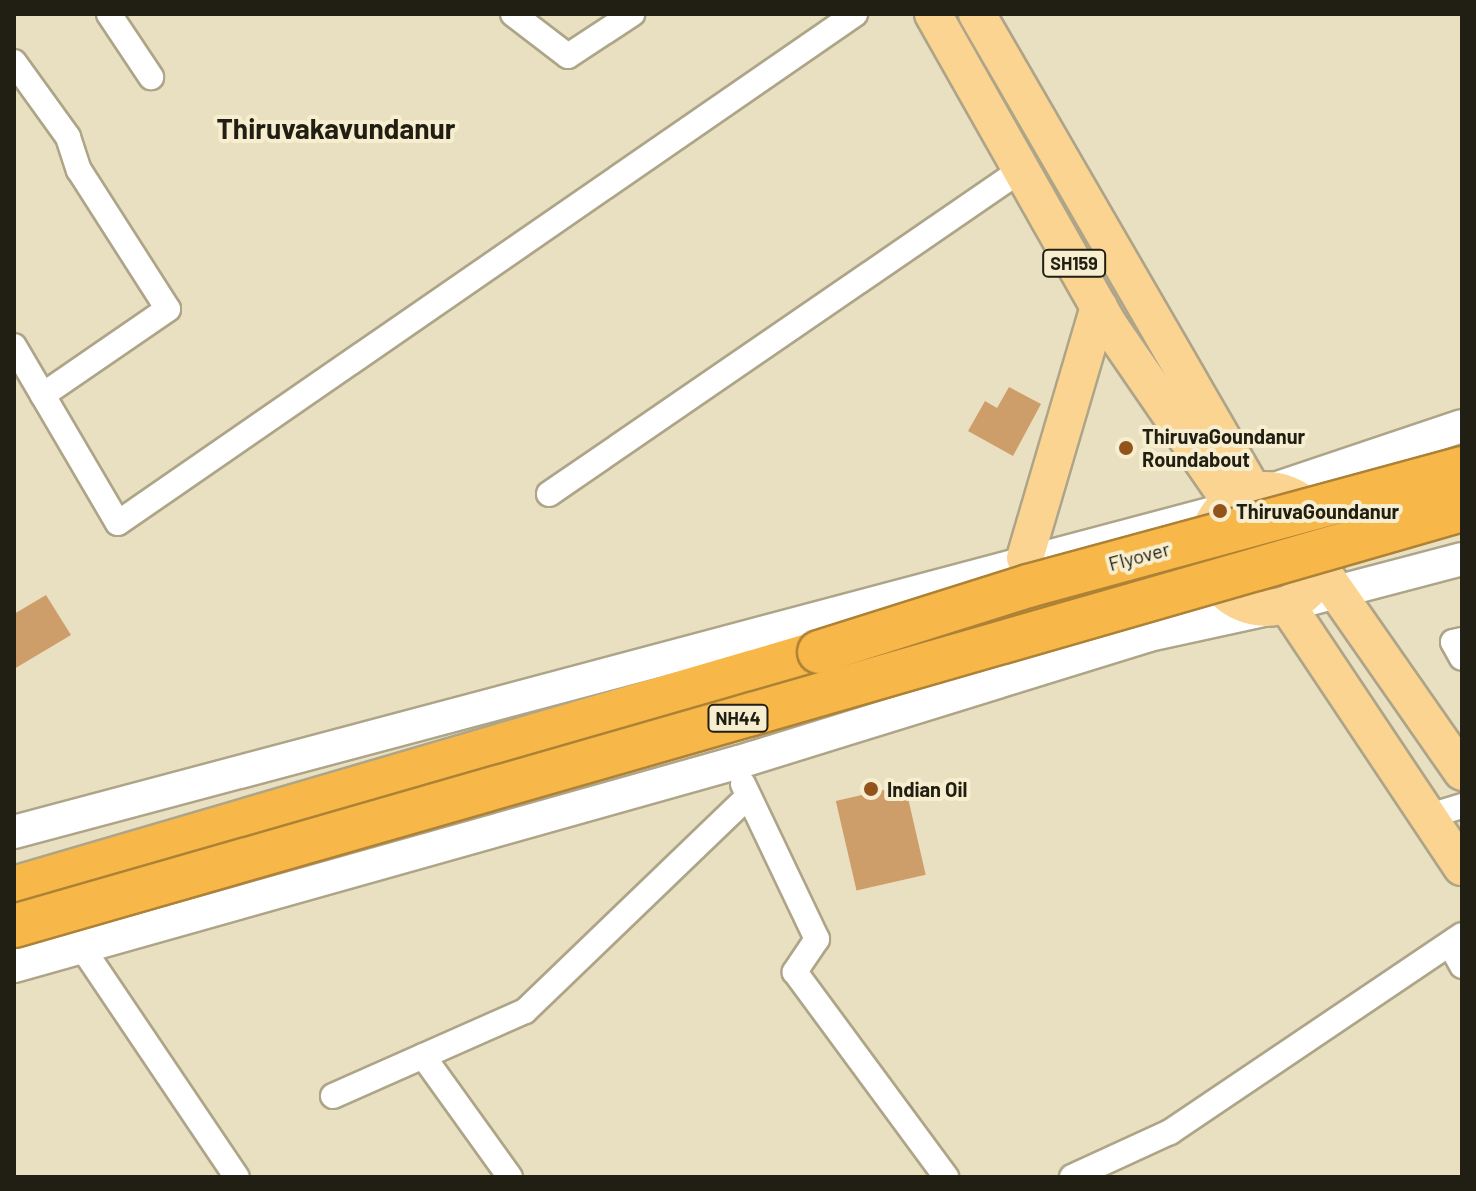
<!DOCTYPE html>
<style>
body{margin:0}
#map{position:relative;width:1476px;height:1191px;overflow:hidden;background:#e9e0c2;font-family:Barlow,sans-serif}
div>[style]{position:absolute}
.building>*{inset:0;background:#ce9e6a;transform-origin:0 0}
.roads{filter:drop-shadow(2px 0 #aea589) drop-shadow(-2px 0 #aea589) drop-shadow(0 2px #aea589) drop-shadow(0 -2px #aea589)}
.street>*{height:24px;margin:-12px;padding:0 12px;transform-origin:12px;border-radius:12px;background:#fff}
.secondary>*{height:32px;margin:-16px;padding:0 16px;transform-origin:16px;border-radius:16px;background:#fff}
.primary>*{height:36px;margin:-18px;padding:0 18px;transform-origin:18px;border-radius:18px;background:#fbd492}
.primary>.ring{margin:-18px;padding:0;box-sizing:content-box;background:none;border:36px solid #fbd492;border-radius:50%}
.highway>*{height:42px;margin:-21px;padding:0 21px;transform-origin:21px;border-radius:21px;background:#f8b849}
.bridges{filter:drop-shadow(2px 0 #ad8236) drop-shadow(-2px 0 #ad8236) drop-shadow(0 2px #ad8236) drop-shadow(0 -2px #ad8236)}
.highway-bridge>*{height:42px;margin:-21px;padding:0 21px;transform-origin:21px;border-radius:21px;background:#f8b849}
.dots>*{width:22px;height:22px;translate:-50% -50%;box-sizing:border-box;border:4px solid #f7eecf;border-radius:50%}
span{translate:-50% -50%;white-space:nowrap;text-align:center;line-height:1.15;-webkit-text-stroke:8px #f7eecf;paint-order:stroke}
.shield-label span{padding:2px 6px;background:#f7eecf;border:2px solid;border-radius:6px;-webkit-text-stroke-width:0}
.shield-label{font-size:18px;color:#211e13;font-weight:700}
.poi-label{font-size:20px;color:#211e13;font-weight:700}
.left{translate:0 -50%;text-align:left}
.street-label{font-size:20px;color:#211e13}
.district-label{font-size:28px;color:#211e13;font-weight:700}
.frame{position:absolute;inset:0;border:16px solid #211e13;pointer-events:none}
</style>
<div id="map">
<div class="building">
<div style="clip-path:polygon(1009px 387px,1041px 404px,1013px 456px,968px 431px,985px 401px,997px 408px)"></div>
<div style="clip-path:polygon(46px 595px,71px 635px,14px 669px,14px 614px)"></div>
<div style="left:905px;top:785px;width:92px;height:71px;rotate:77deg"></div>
</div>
<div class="roads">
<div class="street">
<div style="left:109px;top:14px;width:76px;rotate:56.3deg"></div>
<div style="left:513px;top:14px;width:69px;rotate:37.4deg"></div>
<div style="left:568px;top:56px;width:77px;rotate:-33.3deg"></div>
<div style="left:14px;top:62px;width:92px;rotate:54.2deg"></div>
<div style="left:68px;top:137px;width:35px;rotate:72deg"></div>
<div style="left:79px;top:170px;width:165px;rotate:57.4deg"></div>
<div style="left:168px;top:309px;width:152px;rotate:145.5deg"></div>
<div style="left:14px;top:346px;width:205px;rotate:59.6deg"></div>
<div style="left:118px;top:523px;width:896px;rotate:-34.63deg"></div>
<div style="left:549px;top:494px;width:573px;rotate:-34.47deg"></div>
<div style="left:1462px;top:640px;width:9px;rotate:167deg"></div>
<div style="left:1453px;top:642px;width:18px;rotate:61deg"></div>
<div style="left:743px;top:784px;width:172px;rotate:64.5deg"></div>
<div style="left:817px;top:939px;width:40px;rotate:124deg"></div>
<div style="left:795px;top:972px;width:255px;rotate:53.6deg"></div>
<div style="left:1426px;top:817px;width:38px;rotate:-17deg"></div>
<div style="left:1450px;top:944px;width:25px;rotate:61deg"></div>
<div style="left:83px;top:949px;width:275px;rotate:56deg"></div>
<div style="left:423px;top:1056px;width:149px;rotate:54.3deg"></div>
<div style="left:333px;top:1096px;width:210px;rotate:-23.9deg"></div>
<div style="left:525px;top:1011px;width:307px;rotate:-43.9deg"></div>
<div style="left:1072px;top:1177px;width:108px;rotate:-24.7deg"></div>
<div style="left:1170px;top:1132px;width:352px;rotate:-34deg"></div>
</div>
<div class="secondary">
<div style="left:1272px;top:490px;width:200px;rotate:-18.6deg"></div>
<div style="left:1287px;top:605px;width:181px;rotate:-14.7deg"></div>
<div style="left:14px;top:832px;width:1248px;rotate:-14.9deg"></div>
<div style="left:14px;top:966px;width:753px;rotate:-15.72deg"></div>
<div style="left:739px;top:762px;width:429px;rotate:-17.2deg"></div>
<div style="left:1149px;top:635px;width:122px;rotate:-12.3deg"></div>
</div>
<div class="primary">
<div style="left:933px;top:14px;width:357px;rotate:60.5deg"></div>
<div style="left:1109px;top:325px;width:214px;rotate:55.5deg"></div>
<div style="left:977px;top:14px;width:551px;rotate:59.95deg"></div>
<div class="ring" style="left:1207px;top:490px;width:82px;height:82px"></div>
<div style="left:1025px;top:558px;width:262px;rotate:-73.6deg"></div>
<div style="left:1322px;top:571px;width:245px;rotate:55.1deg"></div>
<div style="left:1287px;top:605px;width:315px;rotate:56.3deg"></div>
</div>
<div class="highway">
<div style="left:14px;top:888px;width:839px;rotate:-16.34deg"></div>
</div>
</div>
<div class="bridges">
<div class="highway-bridge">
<div style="left:819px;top:652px;width:219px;rotate:-17.5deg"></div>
<div style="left:1028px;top:586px;width:450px;rotate:-15.2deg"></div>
<div style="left:14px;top:926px;width:1507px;rotate:-16.03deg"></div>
</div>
</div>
<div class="dots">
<div style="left:1126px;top:448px;background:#93541b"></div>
<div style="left:1220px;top:511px;background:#93541b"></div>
<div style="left:871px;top:789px;background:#93541b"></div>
</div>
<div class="shield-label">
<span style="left:1074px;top:263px">SH159</span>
<span style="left:738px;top:718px">NH44</span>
</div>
<div class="poi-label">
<span class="left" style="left:1142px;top:448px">ThiruvaGoundanur<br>Roundabout</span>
<span class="left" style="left:1236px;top:511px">ThiruvaGoundanur</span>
<span class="left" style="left:887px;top:789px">Indian Oil</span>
</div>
<div class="street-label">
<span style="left:1139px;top:556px;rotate:-15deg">Flyover</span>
</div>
<div class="district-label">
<span style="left:336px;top:128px">Thiruvakavundanur</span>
</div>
<div class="frame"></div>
</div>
